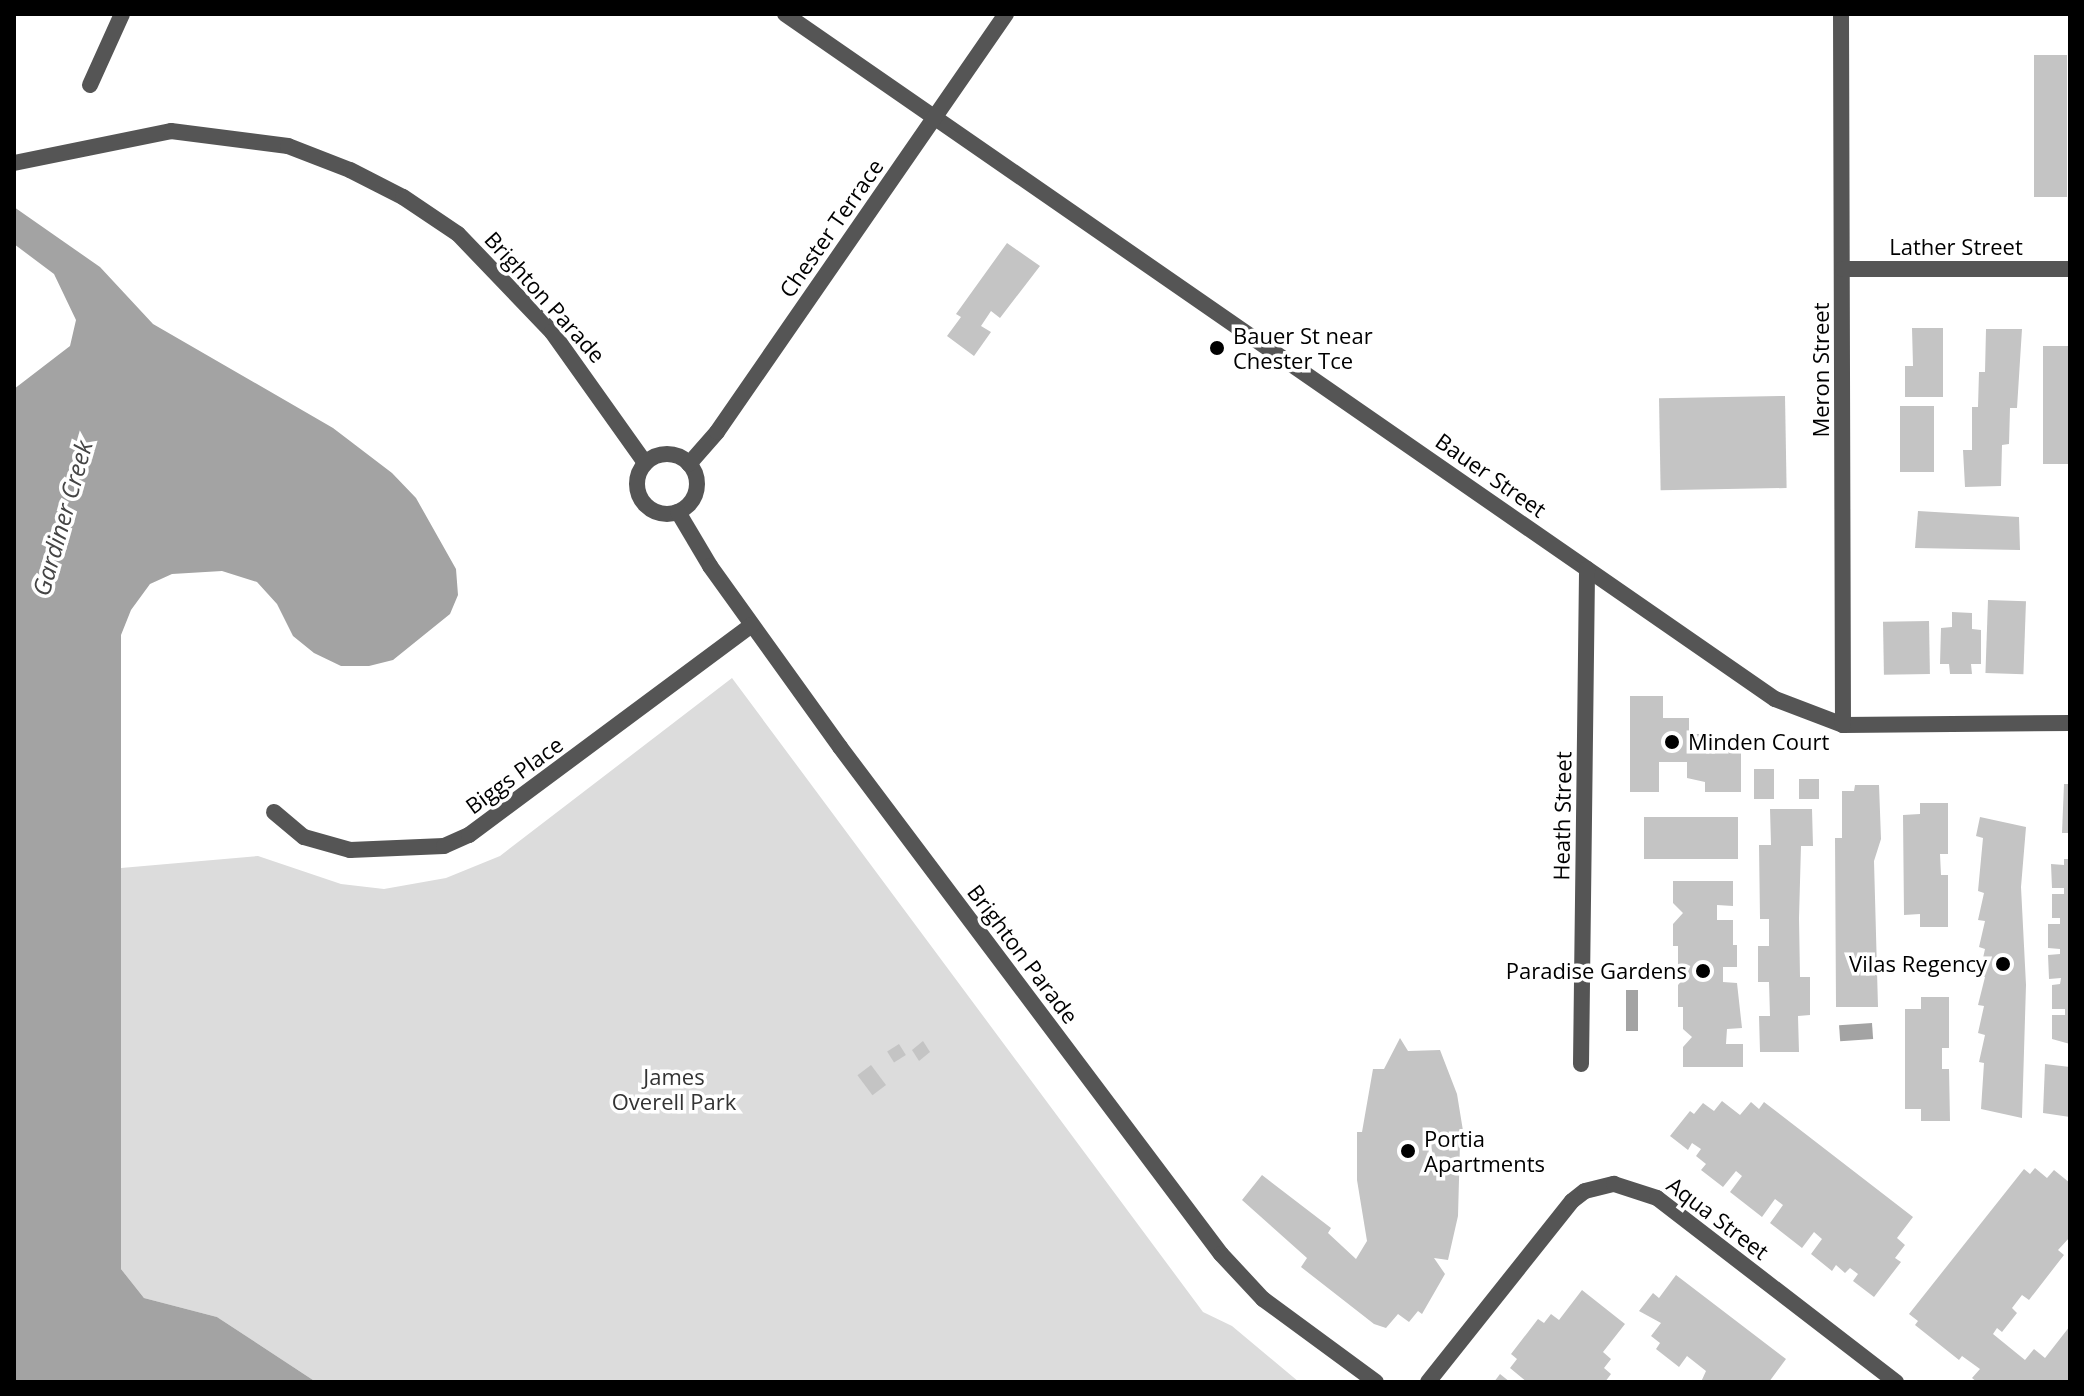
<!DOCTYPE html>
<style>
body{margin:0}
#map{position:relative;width:2084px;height:1396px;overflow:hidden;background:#fff;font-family:"Open Sans",sans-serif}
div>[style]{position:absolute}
.green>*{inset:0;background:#dcdcdc}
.water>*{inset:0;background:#a3a3a3;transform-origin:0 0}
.building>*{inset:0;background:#c4c4c4;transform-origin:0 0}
.street>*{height:16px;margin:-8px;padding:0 8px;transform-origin:8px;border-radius:8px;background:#555}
.street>.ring{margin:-8px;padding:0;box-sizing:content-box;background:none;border:16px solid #555;border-radius:50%}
.dots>*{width:22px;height:22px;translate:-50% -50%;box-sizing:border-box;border:4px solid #fff;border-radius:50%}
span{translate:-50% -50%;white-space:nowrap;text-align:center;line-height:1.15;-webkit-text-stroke:7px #fff;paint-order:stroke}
.street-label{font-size:22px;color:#000}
.poi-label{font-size:22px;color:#000}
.left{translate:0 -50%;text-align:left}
.right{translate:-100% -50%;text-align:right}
.park-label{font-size:22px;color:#333}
.water-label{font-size:24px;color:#444;font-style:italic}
.frame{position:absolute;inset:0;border:16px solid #000;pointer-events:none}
</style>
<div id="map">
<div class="green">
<div style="clip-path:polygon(732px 678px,1203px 1312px,1232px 1326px,1299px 1382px,316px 1382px,217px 1317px,144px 1298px,121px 1269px,121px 868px,258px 856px,341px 884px,384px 889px,446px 878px,500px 856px)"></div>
</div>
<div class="water">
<div style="clip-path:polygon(14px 207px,100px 267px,153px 324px,333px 428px,392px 473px,416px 498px,456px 569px,458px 595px,450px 614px,393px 660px,369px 666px,341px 666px,314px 653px,293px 636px,277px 604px,257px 582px,222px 571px,172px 574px,150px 584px,131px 610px,121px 635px,121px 1269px,144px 1298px,217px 1317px,316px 1382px,14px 1382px,14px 389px,70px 346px,76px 320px,54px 274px,14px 244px)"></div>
<div style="left:1626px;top:990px;width:12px;height:41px"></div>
<div style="left:1872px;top:1023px;width:16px;height:33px;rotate:86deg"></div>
</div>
<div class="building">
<div style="left:2034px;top:55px;width:33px;height:142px"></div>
<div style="clip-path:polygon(1007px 243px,1040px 266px,1000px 318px,991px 311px,981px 326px,991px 332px,974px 356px,947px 336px,961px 317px,956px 314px)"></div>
<div style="clip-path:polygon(1912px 328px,1943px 328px,1943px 397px,1905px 397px,1905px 366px,1913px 366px)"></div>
<div style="clip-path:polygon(1986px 329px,2022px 329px,2017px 408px,2010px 408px,2009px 444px,2002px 445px,2001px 486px,1965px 487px,1963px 450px,1972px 450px,1972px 407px,1978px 407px,1979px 372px,1985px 372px)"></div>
<div style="left:2043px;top:346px;width:27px;height:118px"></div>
<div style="left:1785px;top:396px;width:92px;height:126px;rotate:89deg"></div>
<div style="left:1934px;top:406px;width:66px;height:34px;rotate:90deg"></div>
<div style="clip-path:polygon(1918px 511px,2019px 517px,2020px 550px,1915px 548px)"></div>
<div style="left:1988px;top:600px;width:38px;height:73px;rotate:2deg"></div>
<div style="clip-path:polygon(1952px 612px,1972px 613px,1972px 629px,1981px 630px,1981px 664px,1971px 664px,1972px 674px,1950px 674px,1949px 664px,1940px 664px,1941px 628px,1952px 627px)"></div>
<div style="left:1929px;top:621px;width:53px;height:46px;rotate:89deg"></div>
<div style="clip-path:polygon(1630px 696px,1663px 696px,1663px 718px,1689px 718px,1689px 734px,1714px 734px,1714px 749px,1741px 749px,1741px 792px,1705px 792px,1705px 782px,1687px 778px,1687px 762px,1659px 762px,1659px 792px,1630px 792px)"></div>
<div style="left:1754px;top:769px;width:20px;height:30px"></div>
<div style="left:1799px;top:779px;width:20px;height:20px"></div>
<div style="clip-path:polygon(2064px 784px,2070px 784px,2070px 833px,2062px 833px)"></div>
<div style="clip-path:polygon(1855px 785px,1879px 785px,1881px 839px,1874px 861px,1878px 1007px,1836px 1007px,1835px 838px,1842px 838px,1842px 791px,1854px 791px)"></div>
<div style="clip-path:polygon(1920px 803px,1948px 803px,1948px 854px,1940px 854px,1941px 875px,1948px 875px,1948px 927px,1920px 927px,1920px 914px,1904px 915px,1903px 815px,1920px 814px)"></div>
<div style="clip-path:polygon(1770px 809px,1812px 809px,1813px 846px,1801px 846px,1799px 918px,1800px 977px,1810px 977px,1810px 1015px,1798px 1016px,1799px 1052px,1760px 1052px,1759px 1016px,1770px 1016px,1769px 982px,1758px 982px,1758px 946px,1769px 946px,1769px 919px,1760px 919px,1759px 845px,1771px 845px)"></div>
<div style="left:1644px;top:817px;width:94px;height:42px"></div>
<div style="clip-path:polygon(1980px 817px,2026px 827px,2021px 887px,2026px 985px,2022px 1118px,1981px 1109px,1984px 1063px,1979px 1062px,1985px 1035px,1978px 1033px,1984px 1006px,1978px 1005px,1985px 977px,1979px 976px,1985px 949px,1979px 947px,1985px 921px,1978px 920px,1984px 893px,1978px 891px,1983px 838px,1976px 836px)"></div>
<div style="clip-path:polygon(2064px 859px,2070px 859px,2070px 1044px,2052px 1039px,2052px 1015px,2065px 1015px,2065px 1009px,2052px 1009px,2052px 985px,2060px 984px,2061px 978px,2049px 979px,2048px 955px,2060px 954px,2060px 949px,2048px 948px,2048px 924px,2060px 924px,2060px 918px,2052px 918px,2052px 894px,2064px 894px,2064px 888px,2052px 888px,2051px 864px,2064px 865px)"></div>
<div style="clip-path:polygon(1673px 881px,1733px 881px,1733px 906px,1717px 905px,1717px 920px,1733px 920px,1733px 945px,1737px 945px,1737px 967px,1723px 967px,1723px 982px,1737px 983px,1742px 1028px,1727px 1029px,1726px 1044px,1743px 1044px,1743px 1067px,1683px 1067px,1683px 1047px,1692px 1037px,1683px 1029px,1683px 1007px,1678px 1007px,1678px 985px,1687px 975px,1678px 966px,1678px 946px,1673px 946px,1673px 924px,1683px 913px,1673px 903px)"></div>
<div style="clip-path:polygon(1921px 997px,1949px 997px,1949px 1048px,1942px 1048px,1942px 1069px,1949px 1069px,1950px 1121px,1921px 1121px,1921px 1109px,1905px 1109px,1905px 1009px,1921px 1009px)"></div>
<div style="clip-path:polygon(1400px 1038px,1408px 1051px,1440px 1050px,1457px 1094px,1465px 1143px,1460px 1143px,1458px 1216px,1448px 1260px,1434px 1258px,1445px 1274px,1422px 1314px,1418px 1311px,1409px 1322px,1398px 1314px,1386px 1328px,1374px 1324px,1301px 1267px,1307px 1258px,1242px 1200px,1262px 1175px,1331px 1228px,1328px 1233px,1356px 1259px,1367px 1241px,1357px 1180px,1357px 1132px,1362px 1132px,1373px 1069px,1384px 1069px)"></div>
<div style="clip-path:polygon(923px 1041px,930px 1052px,919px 1061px,912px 1050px)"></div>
<div style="left:899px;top:1044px;width:13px;height:14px;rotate:58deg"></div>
<div style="clip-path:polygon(2045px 1064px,2070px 1067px,2070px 1117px,2043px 1113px)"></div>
<div style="left:871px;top:1065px;width:25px;height:17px;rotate:53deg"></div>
<div style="clip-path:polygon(1722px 1101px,1740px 1115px,1751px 1102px,1759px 1109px,1764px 1102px,1913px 1217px,1897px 1238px,1905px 1245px,1895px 1258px,1901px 1262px,1874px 1297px,1853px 1281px,1858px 1274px,1850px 1268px,1845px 1273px,1836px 1265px,1832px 1271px,1811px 1254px,1822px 1239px,1814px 1232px,1802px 1248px,1770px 1223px,1783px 1205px,1775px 1199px,1762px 1217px,1730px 1192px,1742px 1176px,1736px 1171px,1723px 1187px,1701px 1170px,1706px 1164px,1696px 1156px,1701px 1149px,1692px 1143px,1688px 1150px,1670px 1136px,1690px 1111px,1694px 1114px,1703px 1103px,1714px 1111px)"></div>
<div style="clip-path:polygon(2035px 1168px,2047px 1178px,2054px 1170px,2070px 1183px,2070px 1237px,2058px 1250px,2064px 1255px,2029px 1300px,2022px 1295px,2012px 1308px,2017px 1313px,2002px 1332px,1997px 1328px,1993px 1334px,2025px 1360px,2034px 1349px,2045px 1358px,2070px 1326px,2070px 1382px,1977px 1382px,1972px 1378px,1980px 1369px,1962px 1356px,1959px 1360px,1915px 1325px,1918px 1321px,1909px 1314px,2024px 1169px,2030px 1174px)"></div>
<div style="clip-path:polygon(1676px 1275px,1786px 1359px,1769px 1382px,1701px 1382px,1706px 1371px,1687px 1356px,1679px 1367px,1656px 1349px,1660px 1343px,1651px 1336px,1661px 1323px,1639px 1311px,1653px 1293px,1659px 1298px)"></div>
<div style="clip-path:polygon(1582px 1290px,1625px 1324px,1603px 1352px,1611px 1359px,1604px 1368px,1611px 1374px,1605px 1382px,1527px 1382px,1510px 1368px,1517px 1359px,1511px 1354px,1538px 1319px,1544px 1323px,1551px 1314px,1559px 1320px)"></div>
<div style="clip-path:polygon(1500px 1374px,1510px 1382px,1494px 1382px)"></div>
</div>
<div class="street">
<div style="left:785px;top:14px;width:1204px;rotate:34.68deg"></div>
<div style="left:1775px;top:699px;width:73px;rotate:20.9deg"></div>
<div style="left:1843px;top:725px;width:227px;rotate:-0.5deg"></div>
<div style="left:1841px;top:14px;width:711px;rotate:89.84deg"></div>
<div style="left:90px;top:85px;width:78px;rotate:-65.7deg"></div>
<div style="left:14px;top:163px;width:160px;rotate:-11.5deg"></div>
<div style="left:171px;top:131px;width:118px;rotate:7.3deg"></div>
<div style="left:288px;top:146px;width:66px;rotate:21.2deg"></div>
<div style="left:350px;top:170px;width:59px;rotate:27deg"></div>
<div style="left:403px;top:197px;width:66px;rotate:33.9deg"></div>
<div style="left:458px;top:234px;width:136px;rotate:46.2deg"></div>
<div style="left:552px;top:332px;width:161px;rotate:54.6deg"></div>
<div style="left:1843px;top:269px;width:227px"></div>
<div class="ring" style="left:637px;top:454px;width:44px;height:44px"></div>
<div style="left:689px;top:464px;width:43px;rotate:-48.8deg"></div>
<div style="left:717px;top:432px;width:508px;rotate:-55.34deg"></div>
<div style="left:678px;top:512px;width:63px;rotate:59.3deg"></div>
<div style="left:710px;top:566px;width:223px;rotate:54.3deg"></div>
<div style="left:840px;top:747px;width:634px;rotate:53.08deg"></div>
<div style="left:1221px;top:1254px;width:62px;rotate:47deg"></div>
<div style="left:1263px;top:1299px;width:140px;rotate:36.3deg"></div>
<div style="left:274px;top:812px;width:39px;rotate:40deg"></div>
<div style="left:304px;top:837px;width:48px;rotate:15.8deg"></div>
<div style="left:350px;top:850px;width:94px;rotate:-2.4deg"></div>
<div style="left:444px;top:846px;width:27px;rotate:-24deg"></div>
<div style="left:469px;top:835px;width:352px;rotate:-36.6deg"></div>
<div style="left:1581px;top:1064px;width:495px;rotate:-89.3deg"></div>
<div style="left:1428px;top:1382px;width:231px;rotate:-51.5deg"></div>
<div style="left:1572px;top:1201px;width:16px;rotate:-38deg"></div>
<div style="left:1585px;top:1191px;width:30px;rotate:-14deg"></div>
<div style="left:1614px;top:1184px;width:45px;rotate:18deg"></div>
<div style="left:1657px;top:1198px;width:302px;rotate:37.6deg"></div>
</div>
<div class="dots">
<div style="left:1217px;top:348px;background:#000"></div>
<div style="left:1672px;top:742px;background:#000"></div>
<div style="left:2003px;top:964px;background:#000"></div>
<div style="left:1703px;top:971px;background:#000"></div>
<div style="left:1408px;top:1151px;background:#000"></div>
</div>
<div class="street-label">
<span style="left:831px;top:228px;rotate:-55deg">Chester Terrace</span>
<span style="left:1956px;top:247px">Lather Street</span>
<span style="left:545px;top:297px;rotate:48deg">Brighton Parade</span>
<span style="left:1821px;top:370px;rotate:-90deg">Meron Street</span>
<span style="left:1491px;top:475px;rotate:35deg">Bauer Street</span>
<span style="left:514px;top:775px;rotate:-36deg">Biggs Place</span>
<span style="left:1562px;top:816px;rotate:-89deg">Heath Street</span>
<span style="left:1023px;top:954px;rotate:53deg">Brighton Parade</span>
<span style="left:1718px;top:1218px;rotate:37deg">Aqua Street</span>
</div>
<div class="poi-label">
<span class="left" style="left:1233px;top:348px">Bauer St near<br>Chester Tce</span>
<span class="left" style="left:1688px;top:742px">Minden Court</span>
<span class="right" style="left:1987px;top:964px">Vilas Regency</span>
<span class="right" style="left:1687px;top:971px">Paradise Gardens</span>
<span class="left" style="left:1424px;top:1151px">Portia<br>Apartments</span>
</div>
<div class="park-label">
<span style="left:674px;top:1089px">James<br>Overell Park</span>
</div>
<div class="water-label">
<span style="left:62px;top:518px;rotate:-74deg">Gardiner Creek</span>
</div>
<div class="frame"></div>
</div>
